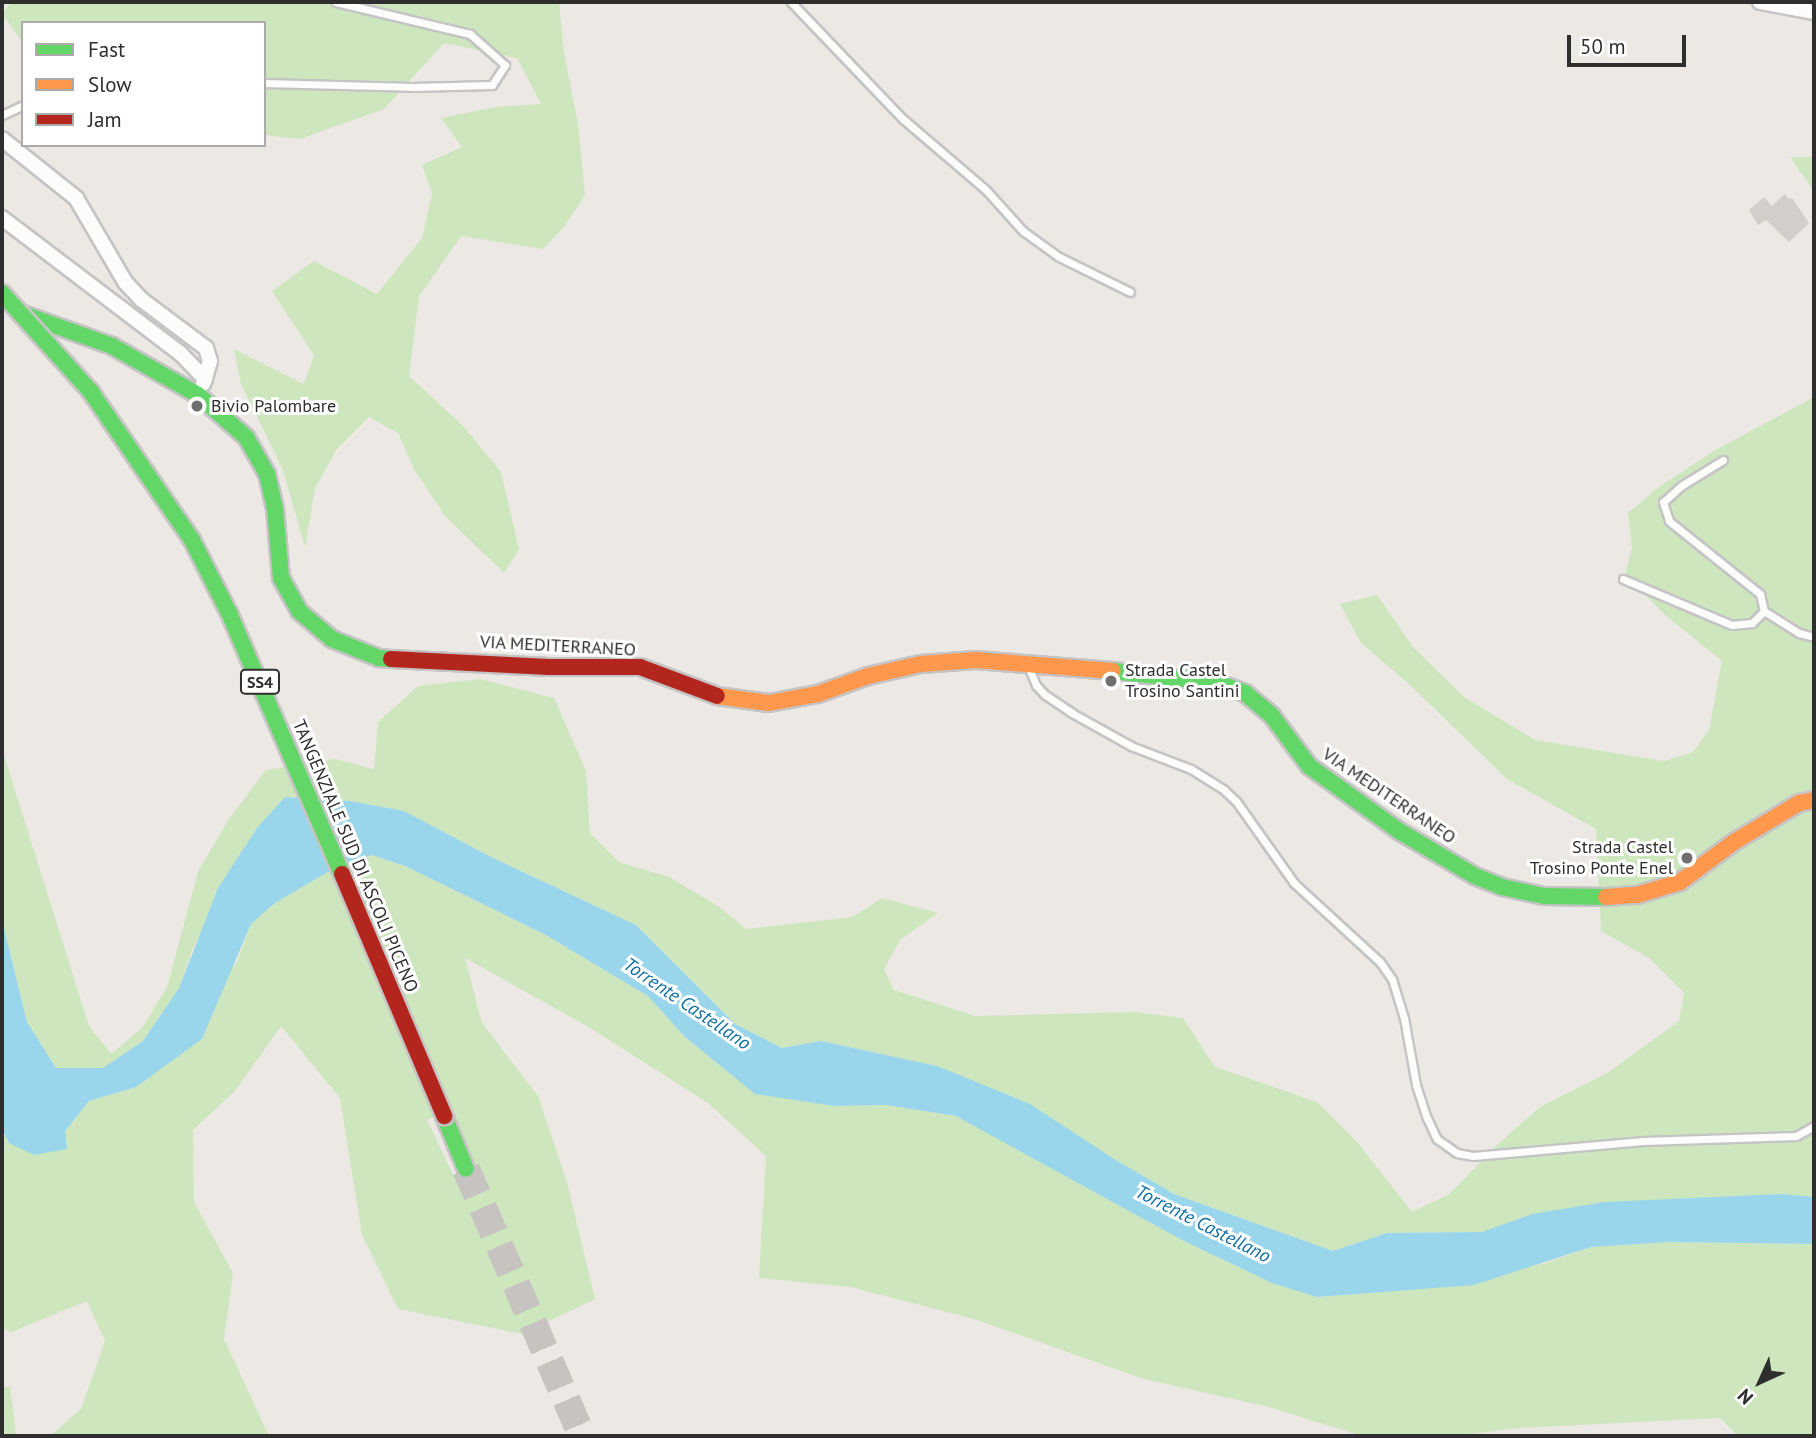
<!DOCTYPE html>
<style>
body{margin:0}
#map{position:relative;width:1816px;height:1438px;overflow:hidden;background:#ece8e4;font-family:"PT Sans",sans-serif}
div>[style]{position:absolute}
.green>*{inset:0;background:#cee6be}
.water>*{inset:0;background:#99d6ec}
.building>*{inset:0;background:#d1cecb}
.highway-tunnel>*{height:28px;margin-top:-14px;transform-origin:0;background:repeating-linear-gradient(90deg,#c6c3c0 0 28px,transparent 0 42px)}
.roads{filter:drop-shadow(2px 0 #c5c4c5) drop-shadow(-2px 0 #c5c4c5) drop-shadow(0 2px #c5c4c5) drop-shadow(0 -2px #c5c4c5)}
.lane>*{height:7px;margin:-3.5px;padding:0 3.5px;transform-origin:3.5px;border-radius:3.5px;background:#fcfcfb}
.street>*{height:14px;margin:-7px;padding:0 7px;transform-origin:7px;border-radius:7px;background:#fcfcfb}
.fast>*{height:16px;margin:-8px;padding:0 8px;transform-origin:8px;border-radius:8px;background:#63d668}
.slow>*{height:16px;margin:-8px;padding:0 8px;transform-origin:8px;border-radius:8px;background:#ff974d}
.jam>*{height:16px;margin:-8px;padding:0 8px;transform-origin:8px;border-radius:8px;background:#b3261e}
.bridges{filter:drop-shadow(2px 0 #c6c5c4) drop-shadow(-2px 0 #c6c5c4) drop-shadow(0 2px #c6c5c4) drop-shadow(0 -2px #c6c5c4)}
.fast-bridge>*{height:16px;margin:-8px;padding:0 8px;transform-origin:8px;border-radius:8px;background:#63d668}
.jam-bridge>*{height:16px;margin:-8px;padding:0 8px;transform-origin:8px;border-radius:8px;background:#b3261e}
.dots>*{width:19px;height:19px;translate:-50% -50%;box-sizing:border-box;border:4px solid #fff;border-radius:50%}
span{translate:-50% -50%;white-space:nowrap;text-align:center;line-height:1.15;-webkit-text-stroke:6px #fff;paint-order:stroke}
.shield-label span{padding:2px 5px;background:#fff;border:2px solid;border-radius:5px;-webkit-text-stroke-width:0}
.shield-label{font-size:16px;color:#2e2e2e;font-weight:700}
.poi-label{font-size:18px;color:#2e2e2e}
.left{translate:0 -50%;text-align:left}
.right{translate:-100% -50%;text-align:right}
.street-label{font-size:18px;color:#2e2e2e}
.water-label{font-size:19px;color:#0d6fa3;font-style:italic}
.frame{position:absolute;inset:0;border:4px solid #2e2e2e;pointer-events:none}
.legend{position:absolute;left:21px;top:21px;width:245px;height:126px;box-sizing:border-box;background:#fff;border:2px solid #ababab;margin:0;padding:9px 12px;list-style:none;font-size:21px;color:#2e2e2e}
.legend li{display:flex;align-items:center;gap:14px;height:35px}
.legend b{width:35px;border:2px solid #ababab}
.north{position:absolute;left:1725px;top:1347px;width:70px;height:70px;-webkit-text-stroke:5px #fff;paint-order:stroke;rotate:225deg;font-size:19px;font-weight:700;line-height:28px;text-align:center;color:#2e2e2e}
.north::after{content:'';display:block;margin:auto;width:24px;height:32px;background:#2e2e2e;clip-path:polygon(50% 0,100% 100%,50% 72%,0 100%)}
.scale{position:absolute;left:1567px;top:35px;width:119px;height:32px;box-sizing:border-box;border:4px solid #2e2e2e;border-top:0;padding-left:9px;font-size:21px;line-height:24px;white-space:nowrap;color:#2e2e2e;-webkit-text-stroke:5px #fff;paint-order:stroke}
</style>
<div id="map">
<div class="green">
<div style="clip-path:polygon(12px 2px,559px 2px,564px 53px,578px 124px,585px 195px,564px 227px,543px 249px,461px 236px,419px 296px,409px 376px,463px 426px,501px 472px,519px 549px,504px 573px,445px 516px,415px 471px,398px 433px,369px 417px,336px 450px,315px 489px,305px 547px,283px 470px,241px 384px,234px 349px,304px 384px,314px 355px,272px 291px,314px 261px,377px 294px,422px 238px,432px 194px,422px 165px,462px 147px,441px 118px,496px 107px,541px 104px,517px 58px,444px 43px,384px 109px,300px 139px,264px 135px,264px 23px,23px 23px,23px 43px,2px 13px)"></div>
<div style="clip-path:polygon(1790px 157px,1814px 157px,1814px 191px)"></div>
<div style="clip-path:polygon(1814px 397px,1814px 1197px,1782px 1194px,1532px 1214px,1482px 1232px,1387px 1233px,1333px 1251px,1174px 1194px,937px 1066px,821px 1041px,782px 1048px,735px 1024px,636px 925px,489px 856px,404px 811px,350px 801px,285px 797px,193px 948px,179px 988px,143px 1041px,103px 1068px,56px 1068px,27px 1022px,2px 920px,2px 749px,89px 1026px,111px 1054px,142px 1028px,167px 987px,198px 872px,227px 822px,266px 770px,335px 759px,374px 769px,378px 722px,418px 686px,480px 679px,554px 698px,586px 771px,590px 833px,619px 862px,669px 877px,718px 906px,746px 929px,853px 917px,882px 898px,938px 913px,900px 940px,884px 969px,894px 990px,975px 1016px,1134px 1012px,1183px 1018px,1215px 1067px,1317px 1102px,1358px 1143px,1412px 1212px,1448px 1195px,1497px 1145px,1540px 1107px,1609px 1072px,1679px 1021px,1684px 993px,1649px 958px,1601px 931px,1596px 829px,1507px 779px,1408px 683px,1361px 643px,1340px 604px,1377px 595px,1413px 647px,1464px 697px,1535px 740px,1664px 761px,1693px 752px,1709px 730px,1722px 661px,1665px 615px,1625px 574px,1632px 548px,1628px 513px,1659px 487px,1712px 452px)"></div>
<div style="clip-path:polygon(evenodd,372px 855px,405px 866px,544px 934px,648px 996px,684px 1036px,834px 1106px,886px 1105px,956px 1116px,1317px 1297px,1376px 1292px,1543px 1264px,1591px 1247px,1669px 1242px,1814px 1244px,1814px 1436px,1738px 1436px,1720px 1418px,1518px 1428px,1452px 1436px,1362px 1436px,1269px 1407px,1144px 1379px,974px 1319px,850px 1287px,759px 1278px,766px 1156px,708px 1103px,587px 1026px,465px 958px,482px 1023px,538px 1096px,567px 1182px,595px 1299px,522px 1334px,398px 1309px,362px 1235px,340px 1098px,281px 1026px,234px 1092px,193px 1130px,194px 1202px,233px 1273px,224px 1339px,269px 1436px,50px 1436px,81px 1409px,105px 1341px,87px 1301px,11px 1332px,2px 1328px,2px 1129px,9px 1143px,65px 1131px,89px 1101px,136px 1087px,237px 962px,251px 924px,275px 903px,326px 873px,372px 855px,450px 1111px,466px 1178px,454px 1177px,427px 1120px,450px 1111px)"></div>
<div style="clip-path:polygon(10px 1386px,16px 1436px,2px 1436px,2px 1388px)"></div>
</div>
<div class="water">
<div style="clip-path:polygon(285px 797px,350px 801px,404px 811px,489px 856px,636px 925px,735px 1024px,782px 1048px,821px 1041px,937px 1066px,1030px 1104px,1114px 1159px,1174px 1194px,1333px 1251px,1387px 1233px,1482px 1232px,1532px 1214px,1605px 1202px,1782px 1194px,1814px 1197px,1814px 1244px,1669px 1242px,1591px 1247px,1474px 1285px,1317px 1297px,1272px 1283px,1182px 1240px,956px 1116px,886px 1105px,834px 1106px,755px 1094px,684px 1036px,648px 996px,544px 934px,405px 866px,372px 855px,326px 873px,275px 903px,251px 924px,202px 1039px,136px 1087px,89px 1101px,65px 1131px,67px 1149px,34px 1155px,9px 1143px,2px 1129px,2px 920px,27px 1022px,56px 1068px,103px 1068px,143px 1041px,179px 988px,218px 888px,257px 828px)"></div>
</div>
<div class="building">
<div style="clip-path:polygon(1785px 194px,1789px 199px,1792px 198px,1809px 223px,1789px 242px,1766px 220px,1758px 225px,1749px 210px,1764px 197px,1772px 206px)"></div>
</div>
<div class="highway-tunnel">
<div style="left:466px;top:1169px;width:291px;rotate:66.5deg"></div>
</div>
<div class="roads">
<div class="lane">
<div style="left:791px;top:2px;width:162px;rotate:46.3deg"></div>
<div style="left:903px;top:119px;width:109px;rotate:40.5deg"></div>
<div style="left:986px;top:190px;width:55px;rotate:47.9deg"></div>
<div style="left:1023px;top:231px;width:44px;rotate:35.8deg"></div>
<div style="left:1059px;top:257px;width:79px;rotate:26.2deg"></div>
<div style="left:264px;top:83px;width:148px;rotate:1.5deg"></div>
<div style="left:412px;top:87px;width:80px;rotate:-1.4deg"></div>
<div style="left:492px;top:85px;width:24px;rotate:-57deg"></div>
<div style="left:505px;top:65px;width:47px;rotate:-138.5deg"></div>
<div style="left:470px;top:34px;width:138px;rotate:-166.6deg"></div>
<div style="left:2px;top:115px;width:23px;rotate:-25deg"></div>
<div style="left:1723px;top:460px;width:49px;rotate:148.2deg"></div>
<div style="left:1681px;top:486px;width:24px;rotate:138deg"></div>
<div style="left:1663px;top:502px;width:20px;rotate:72deg"></div>
<div style="left:1669px;top:521px;width:117px;rotate:38.7deg"></div>
<div style="left:1760px;top:594px;width:17px;rotate:77deg"></div>
<div style="left:1623px;top:579px;width:118px;rotate:22.9deg"></div>
<div style="left:1732px;top:625px;width:20px;rotate:-6deg"></div>
<div style="left:1752px;top:623px;width:17px;rotate:-45deg"></div>
<div style="left:1764px;top:611px;width:41px;rotate:32.2deg"></div>
<div style="left:1799px;top:633px;width:16px;rotate:15deg"></div>
<div style="left:1028px;top:666px;width:21px;rotate:67deg"></div>
<div style="left:1036px;top:685px;width:12px;rotate:48deg"></div>
<div style="left:1044px;top:694px;width:34px;rotate:34deg"></div>
<div style="left:1072px;top:713px;width:68px;rotate:29.2deg"></div>
<div style="left:1131px;top:746px;width:64px;rotate:21deg"></div>
<div style="left:1191px;top:769px;width:39px;rotate:32deg"></div>
<div style="left:1224px;top:790px;width:16px;rotate:43deg"></div>
<div style="left:1236px;top:801px;width:100px;rotate:54.7deg"></div>
<div style="left:1294px;top:883px;width:117px;rotate:42.6deg"></div>
<div style="left:1380px;top:962px;width:21px;rotate:55deg"></div>
<div style="left:1392px;top:979px;width:41px;rotate:72.9deg"></div>
<div style="left:1404px;top:1018px;width:68px;rotate:79.8deg"></div>
<div style="left:1416px;top:1085px;width:35px;rotate:72deg"></div>
<div style="left:1427px;top:1118px;width:23px;rotate:65deg"></div>
<div style="left:1437px;top:1139px;width:24px;rotate:35deg"></div>
<div style="left:1457px;top:1153px;width:16px;rotate:11deg"></div>
<div style="left:1473px;top:1156px;width:171px;rotate:-5deg"></div>
<div style="left:1643px;top:1141px;width:153px;rotate:-1.9deg"></div>
<div style="left:1796px;top:1136px;width:21px;rotate:-29deg"></div>
</div>
<div class="street">
<div style="left:1760px;top:2px;width:55px;rotate:10.5deg"></div>
<div style="left:2px;top:139px;width:95px;rotate:38.6deg"></div>
<div style="left:76px;top:198px;width:97px;rotate:59.7deg"></div>
<div style="left:125px;top:282px;width:25px;rotate:47deg"></div>
<div style="left:142px;top:300px;width:80px;rotate:36.9deg"></div>
<div style="left:206px;top:348px;width:14px;rotate:73deg"></div>
<div style="left:210px;top:361px;width:19px;rotate:106deg"></div>
<div style="left:2px;top:218px;width:223px;rotate:37.2deg"></div>
<div style="left:180px;top:353px;width:36px;rotate:46deg"></div>
<div style="left:205px;top:379px;width:5px;rotate:112deg"></div>
</div>
<div class="fast">
<div style="left:20px;top:313px;width:98px;rotate:19.7deg"></div>
<div style="left:112px;top:346px;width:99px;rotate:29.7deg"></div>
<div style="left:198px;top:395px;width:64px;rotate:41.2deg"></div>
<div style="left:246px;top:437px;width:43px;rotate:60.4deg"></div>
<div style="left:267px;top:474px;width:36px;rotate:77deg"></div>
<div style="left:275px;top:509px;width:69px;rotate:85deg"></div>
<div style="left:281px;top:578px;width:38px;rotate:61deg"></div>
<div style="left:299px;top:611px;width:43px;rotate:40.3deg"></div>
<div style="left:332px;top:639px;width:51px;rotate:22deg"></div>
<div style="left:379px;top:658px;width:12px;rotate:5deg"></div>
<div style="left:1113px;top:671px;width:106px;rotate:6.5deg"></div>
<div style="left:1218px;top:683px;width:29px;rotate:20deg"></div>
<div style="left:1245px;top:693px;width:35px;rotate:40deg"></div>
<div style="left:1272px;top:716px;width:62px;rotate:53.5deg"></div>
<div style="left:1309px;top:766px;width:111px;rotate:35.8deg"></div>
<div style="left:1399px;top:831px;width:88px;rotate:30.6deg"></div>
<div style="left:1475px;top:876px;width:29px;rotate:22deg"></div>
<div style="left:1502px;top:887px;width:43px;rotate:12.1deg"></div>
<div style="left:1544px;top:896px;width:62px;rotate:0.9deg"></div>
<div style="left:444px;top:1116px;width:57px;rotate:67.5deg"></div>
</div>
<div class="slow">
<div style="left:717px;top:696px;width:52px;rotate:7.7deg"></div>
<div style="left:769px;top:703px;width:50px;rotate:-10.4deg"></div>
<div style="left:818px;top:694px;width:53px;rotate:-19.8deg"></div>
<div style="left:868px;top:676px;width:54px;rotate:-12.8deg"></div>
<div style="left:921px;top:664px;width:55px;rotate:-4.2deg"></div>
<div style="left:976px;top:660px;width:137px;rotate:4.6deg"></div>
<div style="left:1606px;top:897px;width:31px;rotate:-4deg"></div>
<div style="left:1637px;top:895px;width:45px;rotate:-16.8deg"></div>
<div style="left:1680px;top:882px;width:67px;rotate:-36.5deg"></div>
<div style="left:1734px;top:842px;width:76px;rotate:-31deg"></div>
<div style="left:1799px;top:803px;width:15px;rotate:-11deg"></div>
</div>
<div class="jam">
<div style="left:391px;top:659px;width:158px;rotate:2.9deg"></div>
<div style="left:549px;top:667px;width:91px"></div>
<div style="left:640px;top:667px;width:82px;rotate:20.6deg"></div>
</div>
</div>
<div class="bridges">
<div class="fast-bridge">
<div style="left:2px;top:293px;width:133px;rotate:48deg"></div>
<div style="left:91px;top:392px;width:179px;rotate:55.7deg"></div>
<div style="left:192px;top:540px;width:82px;rotate:63.1deg"></div>
<div style="left:229px;top:613px;width:284px;rotate:66.6deg"></div>
</div>
<div class="jam-bridge">
<div style="left:342px;top:874px;width:263px;rotate:67.1deg"></div>
</div>
</div>
<div class="dots">
<div style="left:197px;top:406px;background:#706f6e"></div>
<div style="left:1111px;top:681px;background:#706f6e"></div>
<div style="left:1687px;top:858px;background:#706f6e"></div>
</div>
<div class="shield-label">
<span style="left:260px;top:682px">SS4</span>
</div>
<div class="poi-label">
<span class="left" style="left:211px;top:406px">Bivio Palombare</span>
<span class="left" style="left:1125px;top:681px">Strada Castel<br>Trosino Santini</span>
<span class="right" style="left:1673px;top:858px">Strada Castel<br>Trosino Ponte Enel</span>
</div>
<div class="street-label">
<span style="left:558px;top:646px;rotate:3deg">VIA MEDITERRANEO</span>
<span style="left:1389px;top:796px;rotate:34deg">VIA MEDITERRANEO</span>
<span style="left:355px;top:856px;rotate:67deg">TANGENZIALE SUD DI ASCOLI PICENO</span>
</div>
<div class="water-label">
<span style="left:687px;top:1004px;rotate:34deg">Torrente Castellano</span>
<span style="left:1203px;top:1224px;rotate:27deg">Torrente Castellano</span>
</div>
<div class="frame"></div>
<ul class="legend">
<li><b style="height:9px;background:#63d668"></b>Fast</li>
<li><b style="height:9px;background:#ff974d"></b>Slow</li>
<li><b style="height:9px;background:#b3261e"></b>Jam</li>
</ul>
<div class="north">N</div>
<div class="scale">50 m</div>
</div>
